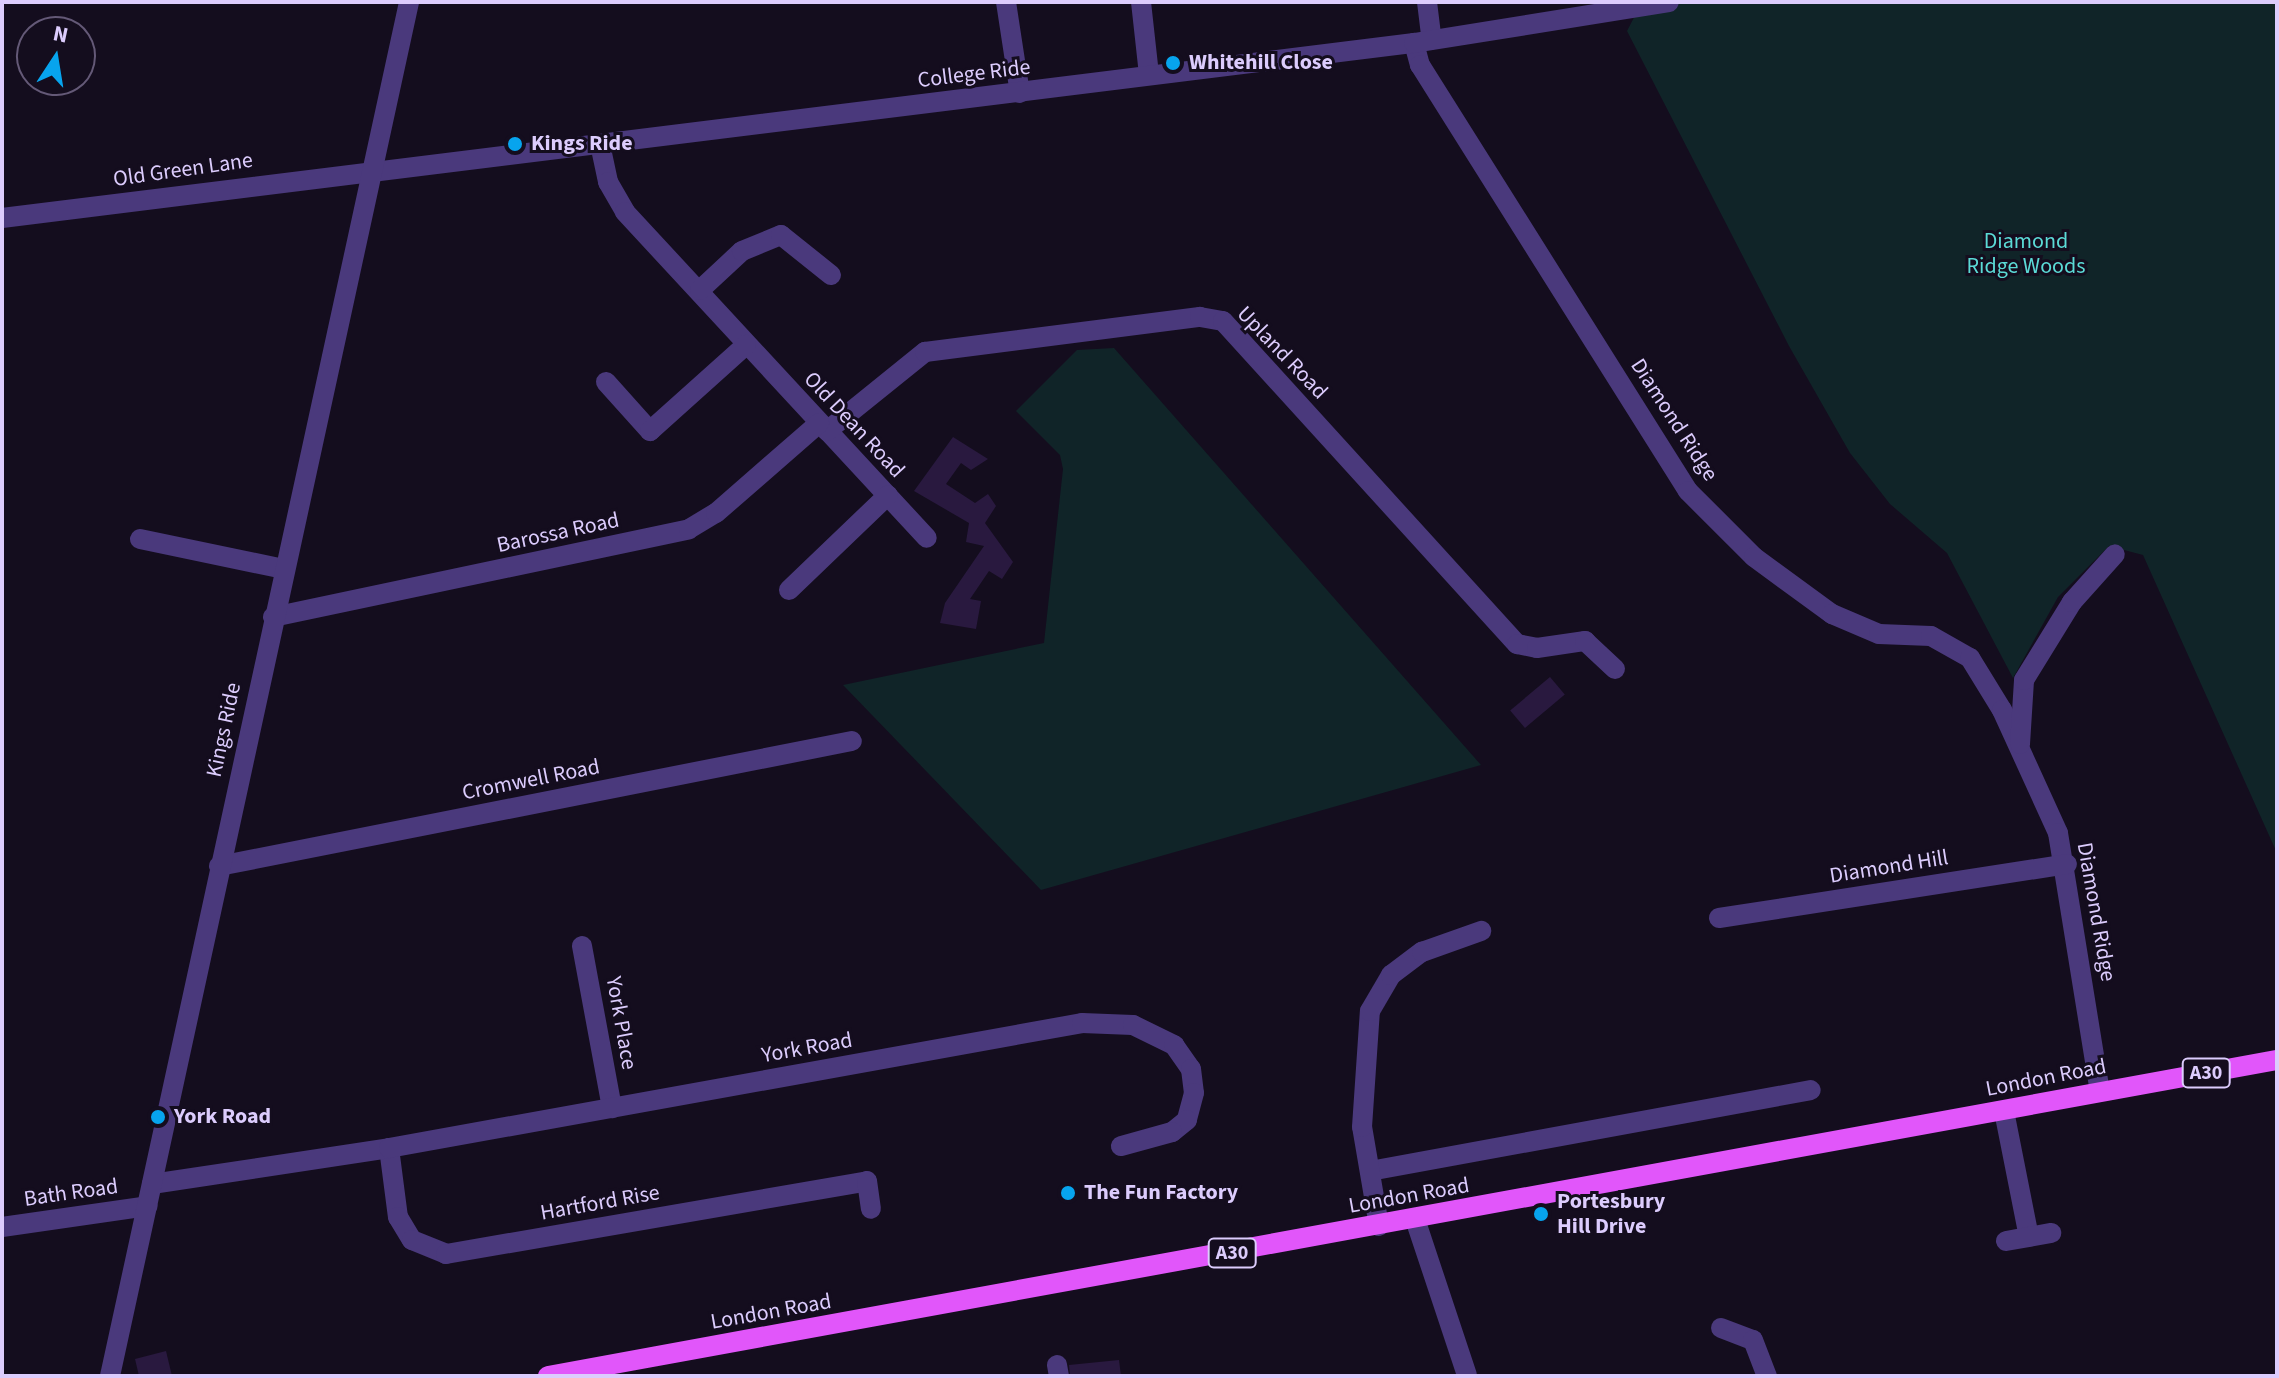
<!DOCTYPE html>
<style>
body{margin:0}
#map{position:relative;width:2279px;height:1378px;overflow:hidden;background:#140d1e;font-family:"Source Sans 3",sans-serif}
div>[style]{position:absolute}
.green>*{inset:0;background:#102428}
.building>*{inset:0;background:#29193f;transform-origin:0 0}
.minor>*{height:20px;margin:-10px;padding:0 10px;transform-origin:10px;border-radius:10px;background:#4a397c}
.major>*{height:20px;margin:-10px;padding:0 10px;transform-origin:10px;border-radius:10px;background:#e156fa}
.dots>*{width:22px;height:22px;translate:-50% -50%;box-sizing:border-box;border:4px solid #140d1e;border-radius:50%}
span{translate:-50% -50%;white-space:nowrap;text-align:center;line-height:1.15;-webkit-text-stroke:6px #140d1e;paint-order:stroke}
.shield-label span{padding:2px 6px;background:#140d1e;border:2px solid;border-radius:6px;-webkit-text-stroke-width:0}
.shield-label{font-size:20px;color:#dcccfd;font-weight:700}
.poi-label{font-size:22px;color:#dcccfd;font-weight:700}
.left{translate:0 -50%;text-align:left}
.street-label{font-size:22px;color:#dcccfd}
.park-label{font-size:22px;color:#5bdad6}
.frame{position:absolute;inset:0;border:4px solid #dcccfd;pointer-events:none}
.north{position:absolute;left:16px;top:16px;width:80px;height:80px;box-sizing:border-box;background:#140d1e;border:2px solid #645977;border-radius:50%;rotate:12deg;font-size:22px;font-weight:700;line-height:32px;text-align:center;color:#dcccfd}
.north::after{content:'';display:block;margin:auto;width:28px;height:36px;background:#07a4ee;clip-path:polygon(50% 0,100% 100%,50% 72%,0 100%)}
</style>
<div id="map">
<div class="green">
<div style="clip-path:polygon(1642px 2px,2277px 2px,2277px 853px,2143px 555px,2109px 546px,2058px 597px,2013px 678px,1947px 553px,1890px 504px,1850px 453px,1789px 346px,1627px 31px)"></div>
<div style="clip-path:polygon(1114px 348px,1481px 765px,1041px 890px,843px 685px,1044px 643px,1063px 469px,1060px 455px,1016px 411px,1077px 350px)"></div>
</div>
<div class="building">
<div style="clip-path:polygon(953px 437px,988px 459px,971px 470px,961px 463px,946px 484px,975px 503px,988px 494px,996px 506px,985px 523px,1013px 562px,1002px 579px,989px 571px,970px 599px,981px 601px,976px 629px,940px 623px,945px 603px,984px 546px,966px 542px,969px 523px,914px 491px)"></div>
<div style="left:1550px;top:677px;width:23px;height:52px;rotate:50deg"></div>
<div style="clip-path:polygon(166px 1351px,172px 1376px,139px 1376px,135px 1359px)"></div>
<div style="clip-path:polygon(1119px 1360px,1121px 1376px,1070px 1376px,1069px 1365px)"></div>
</div>
<div class="minor">
<div style="left:1006px;top:2px;width:92px;rotate:81.3deg"></div>
<div style="left:1141px;top:2px;width:72px;rotate:83.7deg"></div>
<div style="left:1427px;top:2px;width:38px;rotate:83deg"></div>
<div style="left:1414px;top:43px;width:23px;rotate:75deg"></div>
<div style="left:1420px;top:65px;width:503px;rotate:57.83deg"></div>
<div style="left:1688px;top:491px;width:93px;rotate:45deg"></div>
<div style="left:1754px;top:557px;width:97px;rotate:36.2deg"></div>
<div style="left:1832px;top:614px;width:51px;rotate:23.1deg"></div>
<div style="left:1879px;top:634px;width:52px;rotate:2.2deg"></div>
<div style="left:1931px;top:636px;width:45px;rotate:29.4deg"></div>
<div style="left:1970px;top:658px;width:61px;rotate:58.4deg"></div>
<div style="left:2002px;top:710px;width:135px;rotate:65.5deg"></div>
<div style="left:2058px;top:833px;width:262px;rotate:80.8deg"></div>
<div style="left:600px;top:144px;width:39px;rotate:78deg"></div>
<div style="left:608px;top:182px;width:34px;rotate:60deg"></div>
<div style="left:625px;top:212px;width:444px;rotate:47.2deg"></div>
<div style="left:2px;top:218px;width:1423px;rotate:-7.07deg"></div>
<div style="left:1414px;top:43px;width:258px;rotate:-9.1deg"></div>
<div style="left:700px;top:290px;width:57px;rotate:-42.9deg"></div>
<div style="left:742px;top:251px;width:42px;rotate:-22.3deg"></div>
<div style="left:781px;top:235px;width:64px;rotate:38.7deg"></div>
<div style="left:606px;top:382px;width:66px;rotate:48.1deg"></div>
<div style="left:650px;top:431px;width:129px;rotate:-41.9deg"></div>
<div style="left:827px;top:431px;width:126px;rotate:-38.9deg"></div>
<div style="left:925px;top:352px;width:277px;rotate:-7.3deg"></div>
<div style="left:1200px;top:317px;width:23px;rotate:10deg"></div>
<div style="left:1223px;top:321px;width:437px;rotate:47.7deg"></div>
<div style="left:1517px;top:644px;width:20px;rotate:11deg"></div>
<div style="left:1537px;top:648px;width:49px;rotate:-8.3deg"></div>
<div style="left:1585px;top:641px;width:41px;rotate:43deg"></div>
<div style="left:140px;top:539px;width:147px;rotate:11.8deg"></div>
<div style="left:789px;top:590px;width:137px;rotate:-43.8deg"></div>
<div style="left:273px;top:617px;width:425px;rotate:-11.9deg"></div>
<div style="left:689px;top:529px;width:31px;rotate:-31deg"></div>
<div style="left:716px;top:513px;width:137px;rotate:-41.1deg"></div>
<div style="left:2020px;top:744px;width:64px;rotate:-86.4deg"></div>
<div style="left:2024px;top:680px;width:92px;rotate:-58.4deg"></div>
<div style="left:2072px;top:602px;width:64px;rotate:-48.1deg"></div>
<div style="left:219px;top:866px;width:645px;rotate:-11.17deg"></div>
<div style="left:1719px;top:918px;width:352px;rotate:-8.8deg"></div>
<div style="left:582px;top:946px;width:165px;rotate:79.5deg"></div>
<div style="left:2004px;top:1111px;width:128px;rotate:78.8deg"></div>
<div style="left:389px;top:1148px;width:70px;rotate:82.6deg"></div>
<div style="left:398px;top:1217px;width:27px;rotate:59deg"></div>
<div style="left:412px;top:1240px;width:37px;rotate:22deg"></div>
<div style="left:446px;top:1254px;width:427px;rotate:-9.8deg"></div>
<div style="left:867px;top:1181px;width:28px;rotate:82deg"></div>
<div style="left:1370px;top:1171px;width:448px;rotate:-10.4deg"></div>
<div style="left:152px;top:1184px;width:240px;rotate:-8.6deg"></div>
<div style="left:389px;top:1148px;width:704px;rotate:-10.22deg"></div>
<div style="left:1082px;top:1023px;width:51px;rotate:2.2deg"></div>
<div style="left:1133px;top:1025px;width:46px;rotate:26deg"></div>
<div style="left:1174px;top:1045px;width:29px;rotate:55deg"></div>
<div style="left:1191px;top:1069px;width:24px;rotate:83deg"></div>
<div style="left:1194px;top:1093px;width:28px;rotate:105deg"></div>
<div style="left:1187px;top:1120px;width:19px;rotate:141deg"></div>
<div style="left:1172px;top:1132px;width:53px;rotate:164.6deg"></div>
<div style="left:1415px;top:1219px;width:164px;rotate:71.6deg"></div>
<div style="left:1379px;top:1226px;width:100px;rotate:-99.7deg"></div>
<div style="left:1362px;top:1127px;width:116px;rotate:-86.1deg"></div>
<div style="left:1370px;top:1011px;width:42px;rotate:-59.7deg"></div>
<div style="left:1391px;top:975px;width:39px;rotate:-37deg"></div>
<div style="left:1422px;top:952px;width:63px;rotate:-19.6deg"></div>
<div style="left:2px;top:1227px;width:147px;rotate:-8.2deg"></div>
<div style="left:2006px;top:1241px;width:46px;rotate:-10.1deg"></div>
<div style="left:1721px;top:1328px;width:34px;rotate:21deg"></div>
<div style="left:1753px;top:1340px;width:39px;rotate:69deg"></div>
<div style="left:1057px;top:1365px;width:11px;rotate:80deg"></div>
<div style="left:110px;top:1376px;width:1406px;rotate:-77.72deg"></div>
</div>
<div class="major">
<div style="left:548px;top:1376px;width:1758px;rotate:-10.36deg"></div>
</div>
<div class="dots">
<div style="left:1173px;top:63px;background:#07a4ee"></div>
<div style="left:515px;top:144px;background:#07a4ee"></div>
<div style="left:158px;top:1117px;background:#07a4ee"></div>
<div style="left:1068px;top:1193px;background:#07a4ee"></div>
<div style="left:1541px;top:1214px;background:#07a4ee"></div>
</div>
<div class="shield-label">
<span style="left:2206px;top:1073px">A30</span>
<span style="left:1232px;top:1253px">A30</span>
</div>
<div class="poi-label">
<span class="left" style="left:1189px;top:63px">Whitehill Close</span>
<span class="left" style="left:531px;top:144px">Kings Ride</span>
<span class="left" style="left:174px;top:1117px">York Road</span>
<span class="left" style="left:1084px;top:1193px">The Fun Factory</span>
<span class="left" style="left:1557px;top:1214px">Portesbury<br>Hill Drive</span>
</div>
<div class="street-label">
<span style="left:974px;top:74px;rotate:-7deg">College Ride</span>
<span style="left:183px;top:170px;rotate:-8deg">Old Green Lane</span>
<span style="left:1282px;top:353px;rotate:46deg">Upland Road</span>
<span style="left:1674px;top:420px;rotate:57deg">Diamond Ridge</span>
<span style="left:854px;top:425px;rotate:47deg">Old Dean Road</span>
<span style="left:558px;top:533px;rotate:-12deg">Barossa Road</span>
<span style="left:224px;top:730px;rotate:-78deg">Kings Ride</span>
<span style="left:531px;top:780px;rotate:-11deg">Cromwell Road</span>
<span style="left:1889px;top:867px;rotate:-9deg">Diamond Hill</span>
<span style="left:2096px;top:912px;rotate:80deg">Diamond Ridge</span>
<span style="left:621px;top:1023px;rotate:80deg">York Place</span>
<span style="left:807px;top:1048px;rotate:-10deg">York Road</span>
<span style="left:2046px;top:1078px;rotate:-11deg">London Road</span>
<span style="left:71px;top:1193px;rotate:-8deg">Bath Road</span>
<span style="left:1409px;top:1196px;rotate:-10deg">London Road</span>
<span style="left:600px;top:1203px;rotate:-10deg">Hartford Rise</span>
<span style="left:771px;top:1312px;rotate:-10deg">London Road</span>
</div>
<div class="park-label">
<span style="left:2026px;top:254px">Diamond<br>Ridge Woods</span>
</div>
<div class="frame"></div>
<div class="north">N</div>
</div>
